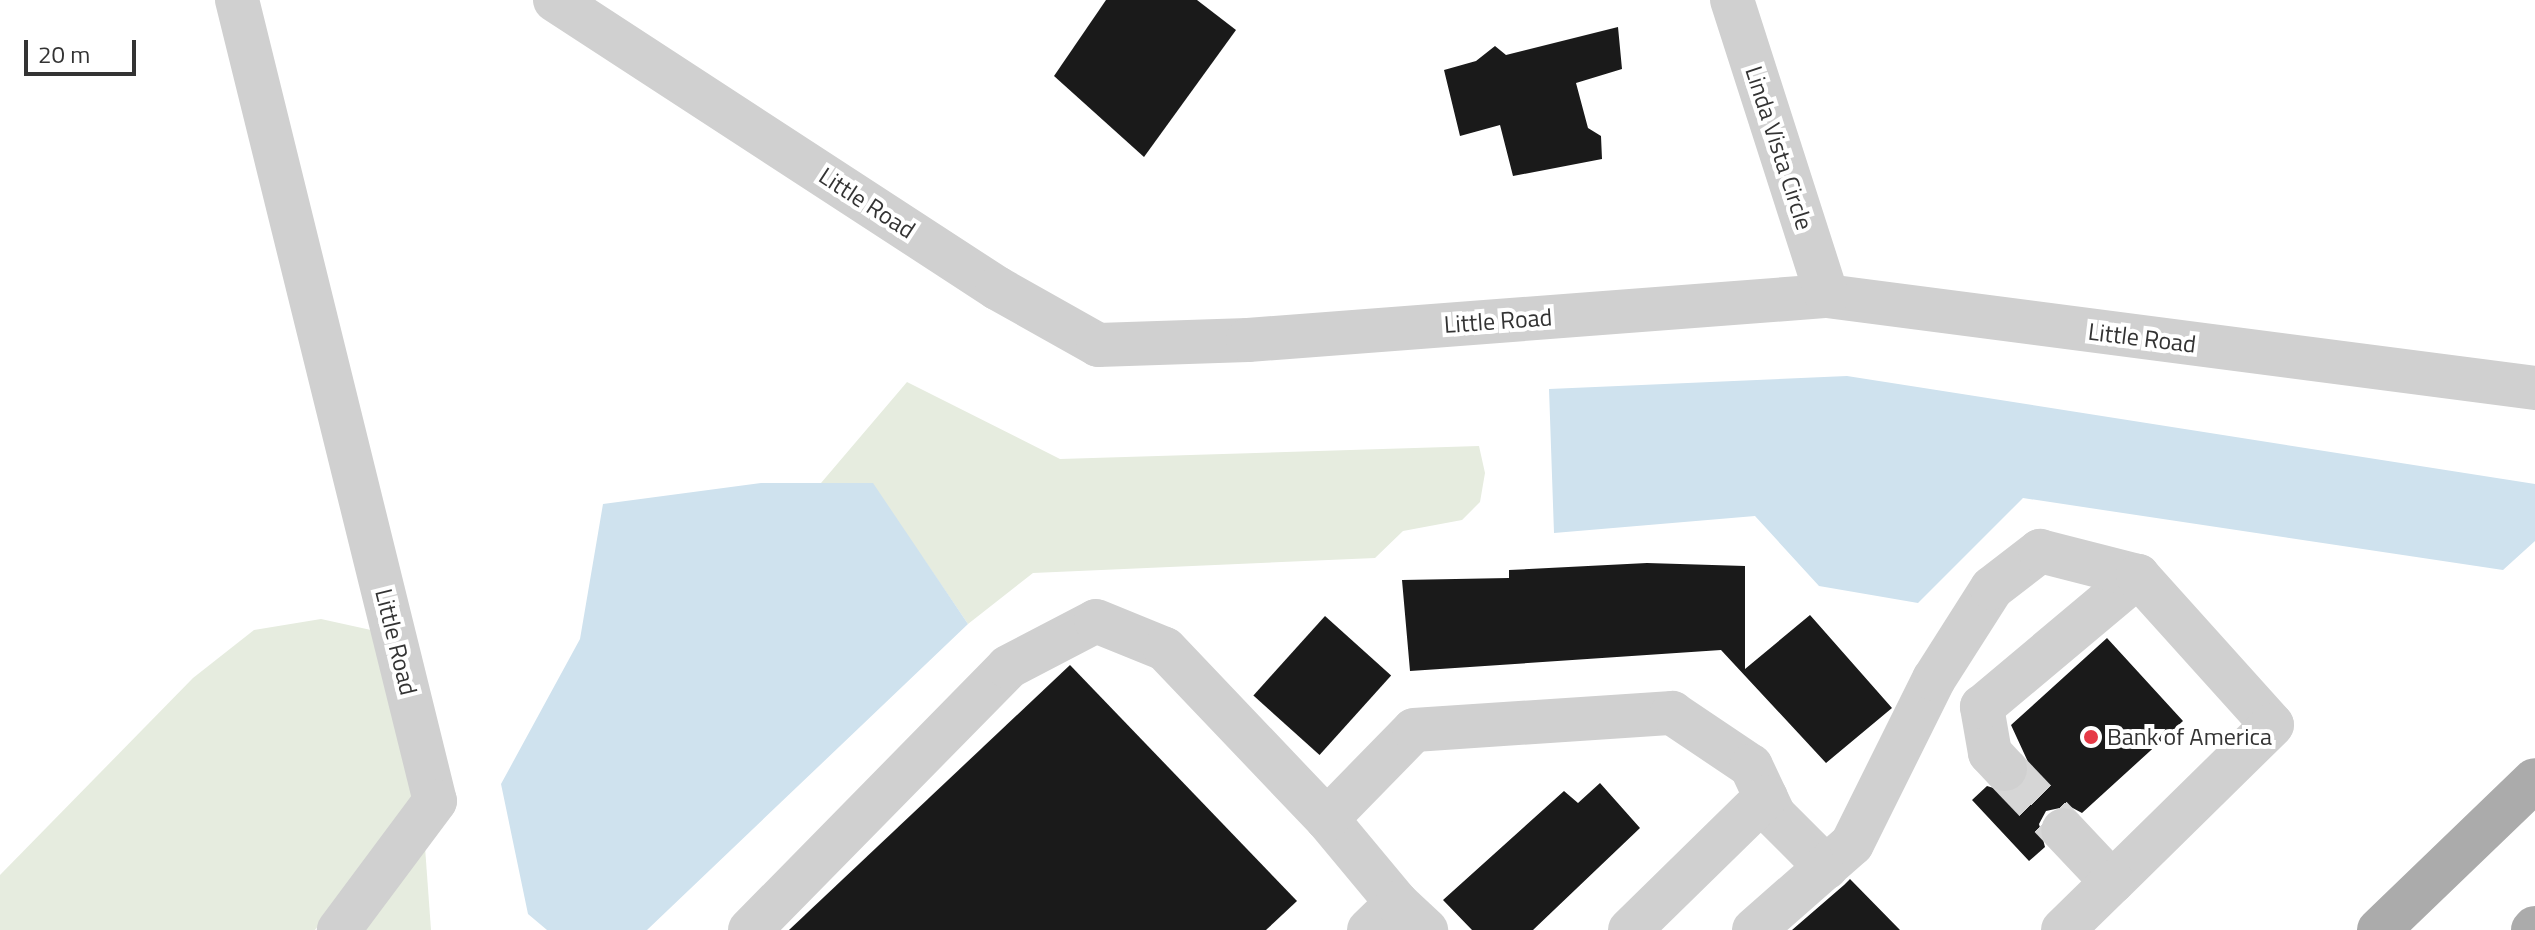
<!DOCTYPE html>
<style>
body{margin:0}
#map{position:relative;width:2535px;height:930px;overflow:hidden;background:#fff;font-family:"Titillium Web",sans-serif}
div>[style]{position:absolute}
.green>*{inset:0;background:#e6ecdf}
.water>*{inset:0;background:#cfe2ee}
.building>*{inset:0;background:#1a1a1a;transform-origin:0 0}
.minor-tunnel>*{height:44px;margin-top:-22px;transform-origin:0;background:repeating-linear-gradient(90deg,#d6d6d6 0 44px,transparent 0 66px)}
.minor>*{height:44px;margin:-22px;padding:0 22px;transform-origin:22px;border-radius:22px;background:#d0d0d0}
.major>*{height:44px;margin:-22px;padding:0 22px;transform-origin:22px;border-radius:22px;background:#ababab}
.dots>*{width:22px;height:22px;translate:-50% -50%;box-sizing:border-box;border:4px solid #fff;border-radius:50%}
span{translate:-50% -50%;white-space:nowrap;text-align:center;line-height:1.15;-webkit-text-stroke:8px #fff;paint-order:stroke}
.street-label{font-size:24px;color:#333}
.poi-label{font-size:24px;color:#333}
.left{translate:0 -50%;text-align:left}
.scale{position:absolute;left:24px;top:40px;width:112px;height:36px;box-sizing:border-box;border:4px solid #333;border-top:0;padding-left:10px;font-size:24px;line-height:28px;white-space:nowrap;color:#333;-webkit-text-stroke:6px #fff;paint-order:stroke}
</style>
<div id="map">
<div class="green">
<div style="clip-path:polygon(907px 382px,1060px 459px,1479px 446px,1485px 473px,1480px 502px,1462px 520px,1403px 531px,1375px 558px,1033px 573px,968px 624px,923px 558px,821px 483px)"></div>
<div style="clip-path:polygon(321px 619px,371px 630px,413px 798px,315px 930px,0 930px,0 875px,193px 678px,254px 630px)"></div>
<div style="clip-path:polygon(425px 847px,431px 930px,364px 930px)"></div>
</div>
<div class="water">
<div style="clip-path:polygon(1847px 376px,2535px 484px,2535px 541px,2503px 570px,2023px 498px,1918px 603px,1819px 586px,1755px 516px,1554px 533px,1549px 389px)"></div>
<div style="clip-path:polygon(761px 483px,873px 483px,968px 624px,647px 930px,547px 930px,528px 914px,501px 784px,580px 639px,603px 504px)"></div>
</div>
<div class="building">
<div style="clip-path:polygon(1106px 0,1197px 0,1236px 30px,1144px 157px,1054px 76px)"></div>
<div style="clip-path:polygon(1618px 27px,1622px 69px,1576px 83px,1588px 128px,1601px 136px,1602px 159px,1513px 176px,1500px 125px,1460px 136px,1444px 70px,1476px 61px,1495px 46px,1506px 55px)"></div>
<div style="clip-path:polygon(1647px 563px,1745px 566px,1745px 669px,1810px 615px,1892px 708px,1826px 763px,1721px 650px,1410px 671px,1402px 580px,1509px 578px,1509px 570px)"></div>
<div style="left:1325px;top:616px;width:89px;height:107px;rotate:42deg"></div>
<div style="clip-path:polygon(2107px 638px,2183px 721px,2082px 813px,2069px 806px,2046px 811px,2039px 824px,2045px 847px,2029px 861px,1972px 800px,1987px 786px,2010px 793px,2023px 787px,2029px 764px,2011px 725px)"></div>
<div style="clip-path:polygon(1070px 665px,1297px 901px,1266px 930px,789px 930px)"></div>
<div style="clip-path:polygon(1600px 783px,1640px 828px,1533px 930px,1472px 930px,1443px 900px,1564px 791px,1578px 803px)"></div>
<div style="clip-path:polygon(1850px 879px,1900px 930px,1792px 930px,1844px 885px)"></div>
</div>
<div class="minor-tunnel">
<div style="left:2005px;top:769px;width:84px;rotate:46.4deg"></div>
</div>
<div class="minor">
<div style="left:237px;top:0;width:825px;rotate:76.12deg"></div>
<div style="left:435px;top:801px;width:161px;rotate:126.7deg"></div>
<div style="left:555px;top:0;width:528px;rotate:33.09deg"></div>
<div style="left:997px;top:288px;width:116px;rotate:29.4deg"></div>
<div style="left:1098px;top:345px;width:150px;rotate:-1.9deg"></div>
<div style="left:1248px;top:340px;width:581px;rotate:-4.35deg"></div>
<div style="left:1827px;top:296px;width:714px;rotate:7.4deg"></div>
<div style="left:1732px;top:0;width:311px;rotate:72.2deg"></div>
<div style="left:2005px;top:769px;width:22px;rotate:-133deg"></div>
<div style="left:1990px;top:753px;width:47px;rotate:-99.9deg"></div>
<div style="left:1982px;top:707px;width:204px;rotate:-40deg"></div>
<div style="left:1327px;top:819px;width:109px;rotate:50.2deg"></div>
<div style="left:750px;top:930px;width:368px;rotate:-45.5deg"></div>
<div style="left:1008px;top:667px;width:99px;rotate:-27.6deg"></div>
<div style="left:1096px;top:621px;width:74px;rotate:22.1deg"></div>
<div style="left:1165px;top:649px;width:235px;rotate:46.4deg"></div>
<div style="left:1327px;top:819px;width:124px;rotate:-45.7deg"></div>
<div style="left:1414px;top:730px;width:259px;rotate:-3.8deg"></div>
<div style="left:1672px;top:713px;width:95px;rotate:33.9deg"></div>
<div style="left:1751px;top:766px;width:54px;rotate:64.9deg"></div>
<div style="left:1774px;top:815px;width:74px;rotate:45deg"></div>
<div style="left:1369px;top:930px;width:39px;rotate:-44deg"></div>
<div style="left:1397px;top:903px;width:40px;rotate:43deg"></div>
<div style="left:1630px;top:930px;width:190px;rotate:-44.4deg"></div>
<div style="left:1754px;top:930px;width:130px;rotate:-41.3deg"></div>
<div style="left:1852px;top:844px;width:184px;rotate:-63.6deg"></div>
<div style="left:1934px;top:679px;width:108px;rotate:-57.5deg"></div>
<div style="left:1992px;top:588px;width:61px;rotate:-37.6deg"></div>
<div style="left:2040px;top:551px;width:101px;rotate:14.3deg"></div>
<div style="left:2138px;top:576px;width:200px;rotate:48deg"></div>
<div style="left:2272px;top:725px;width:224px;rotate:135.5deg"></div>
<div style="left:2112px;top:882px;width:71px;rotate:-133.3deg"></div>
<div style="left:2063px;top:930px;width:69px;rotate:-44.4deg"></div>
</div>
<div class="major">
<div style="left:2379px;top:930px;width:216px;rotate:-43.9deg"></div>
<div style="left:2533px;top:930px;width:3px;rotate:-45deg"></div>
</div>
<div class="dots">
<div style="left:2091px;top:737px;background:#e63946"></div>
</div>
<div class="street-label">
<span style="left:1779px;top:148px;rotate:72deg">Linda Vista Circle</span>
<span style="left:867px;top:203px;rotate:33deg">Little Road</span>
<span style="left:1498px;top:321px;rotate:-4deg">Little Road</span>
<span style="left:2142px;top:338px;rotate:7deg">Little Road</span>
<span style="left:396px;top:642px;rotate:76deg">Little Road</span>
</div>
<div class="poi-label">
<span class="left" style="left:2107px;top:737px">Bank of America</span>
</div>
<div class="scale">20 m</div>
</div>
